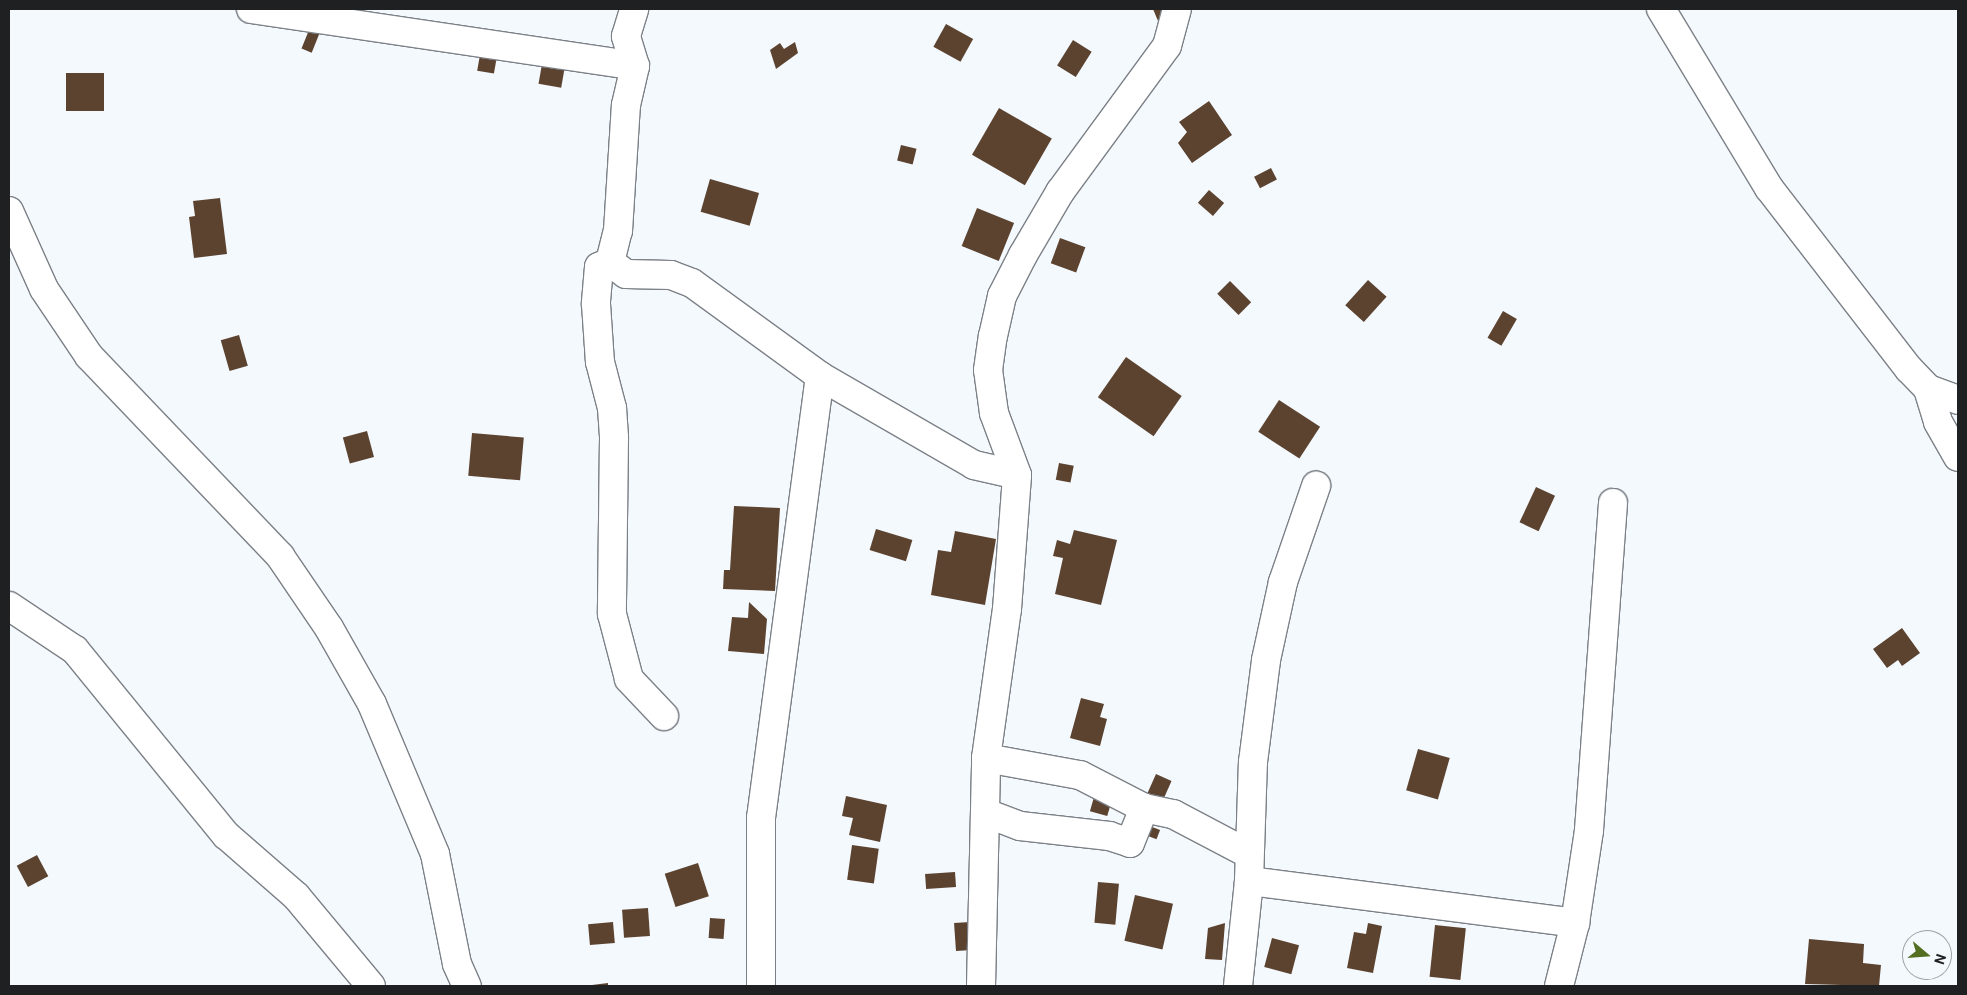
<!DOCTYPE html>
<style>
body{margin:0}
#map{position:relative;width:1967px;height:995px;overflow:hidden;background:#f4f9fe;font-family:Roboto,sans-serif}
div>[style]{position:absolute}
.building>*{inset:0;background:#5c4330;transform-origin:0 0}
.roads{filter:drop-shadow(1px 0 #7c8187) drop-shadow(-1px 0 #7c8187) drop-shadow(0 1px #7c8187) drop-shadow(0 -1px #7c8187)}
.minor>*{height:28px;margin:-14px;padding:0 14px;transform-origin:14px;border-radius:14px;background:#fff}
span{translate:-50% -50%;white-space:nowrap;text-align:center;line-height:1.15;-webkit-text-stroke:5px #f4f9fe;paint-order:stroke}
.frame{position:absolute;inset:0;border:10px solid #1e2022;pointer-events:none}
.north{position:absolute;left:1902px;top:930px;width:50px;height:50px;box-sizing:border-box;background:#f4f9fe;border:1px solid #9ea2a6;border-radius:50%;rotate:108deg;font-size:14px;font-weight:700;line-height:20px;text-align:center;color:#1e2022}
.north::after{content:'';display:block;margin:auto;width:18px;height:22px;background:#536e21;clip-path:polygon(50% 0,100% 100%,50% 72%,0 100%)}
</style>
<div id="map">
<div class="building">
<div style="clip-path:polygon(1153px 9px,1167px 9px,1168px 10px,1158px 21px)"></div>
<div style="left:946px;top:24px;width:31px;height:26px;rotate:29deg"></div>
<div style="left:309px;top:30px;width:11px;height:20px;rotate:22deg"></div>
<div style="left:1073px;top:40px;width:22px;height:30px;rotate:32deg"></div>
<div style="clip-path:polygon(795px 42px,798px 53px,776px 69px,770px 50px,780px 43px,784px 49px)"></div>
<div style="left:481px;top:49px;width:17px;height:22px;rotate:10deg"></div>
<div style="left:542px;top:64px;width:23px;height:20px;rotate:10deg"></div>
<div style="left:66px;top:73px;width:38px;height:38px"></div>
<div style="clip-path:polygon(1209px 101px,1232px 135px,1192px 163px,1178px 143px,1187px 132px,1179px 122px)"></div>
<div style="left:999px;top:108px;width:61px;height:54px;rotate:30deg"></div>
<div style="left:901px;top:145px;width:16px;height:16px;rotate:14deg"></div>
<div style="left:1271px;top:168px;width:13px;height:19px;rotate:63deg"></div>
<div style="left:710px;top:179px;width:51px;height:34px;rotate:16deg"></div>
<div style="left:1209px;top:190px;width:20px;height:17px;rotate:41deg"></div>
<div style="clip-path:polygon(220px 198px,227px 254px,194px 258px,189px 217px,195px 216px,193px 201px)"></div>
<div style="left:977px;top:208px;width:40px;height:41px;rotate:22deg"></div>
<div style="left:1060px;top:238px;width:27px;height:27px;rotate:20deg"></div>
<div style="left:1368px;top:280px;width:25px;height:34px;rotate:42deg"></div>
<div style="left:1230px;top:281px;width:30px;height:18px;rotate:45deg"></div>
<div style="left:1503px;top:311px;width:16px;height:31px;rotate:30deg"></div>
<div style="left:239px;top:335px;width:32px;height:19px;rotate:74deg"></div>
<div style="left:1126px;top:357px;width:68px;height:49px;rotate:35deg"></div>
<div style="left:1279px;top:400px;width:49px;height:38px;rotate:33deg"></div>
<div style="left:367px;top:431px;width:27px;height:25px;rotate:75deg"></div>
<div style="left:472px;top:433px;width:52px;height:43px;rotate:5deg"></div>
<div style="left:1059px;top:463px;width:15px;height:17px;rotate:11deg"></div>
<div style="left:1536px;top:487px;width:21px;height:39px;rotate:25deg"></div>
<div style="clip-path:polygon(734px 506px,780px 508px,775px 591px,723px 589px,724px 570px,730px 570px)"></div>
<div style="left:876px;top:529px;width:38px;height:22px;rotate:17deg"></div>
<div style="clip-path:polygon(1074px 530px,1117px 540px,1101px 605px,1055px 594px,1063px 558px,1053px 556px,1057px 540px,1070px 544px)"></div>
<div style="clip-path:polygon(955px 531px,996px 539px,985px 605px,931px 595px,938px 550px,951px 552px)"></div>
<div style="clip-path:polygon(749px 602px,767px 619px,764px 654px,728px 651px,732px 617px,748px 618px)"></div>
<div style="clip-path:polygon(1902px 628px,1920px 653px,1902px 666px,1898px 660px,1887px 668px,1873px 649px)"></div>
<div style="clip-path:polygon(1081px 698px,1104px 704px,1100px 717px,1107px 719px,1100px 746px,1070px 738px)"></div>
<div style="left:1418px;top:749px;width:33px;height:43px;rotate:16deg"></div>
<div style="left:1156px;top:774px;width:17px;height:23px;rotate:24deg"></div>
<div style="left:1096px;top:790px;width:18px;height:22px;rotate:16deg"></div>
<div style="clip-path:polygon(846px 796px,887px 805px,880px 842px,849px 835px,853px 818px,842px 816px)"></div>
<div style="left:1147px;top:825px;width:14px;height:10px;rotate:21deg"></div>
<div style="left:852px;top:845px;width:27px;height:35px;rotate:8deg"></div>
<div style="left:37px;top:855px;width:24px;height:23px;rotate:62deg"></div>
<div style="left:698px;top:863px;width:35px;height:35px;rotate:72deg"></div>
<div style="left:955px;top:872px;width:15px;height:30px;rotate:86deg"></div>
<div style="left:1098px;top:882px;width:21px;height:41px;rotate:5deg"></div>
<div style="left:1135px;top:895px;width:39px;height:47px;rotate:13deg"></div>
<div style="left:648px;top:908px;width:28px;height:26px;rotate:86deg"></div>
<div style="left:710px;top:918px;width:15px;height:20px;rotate:4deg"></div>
<div style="left:613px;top:922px;width:21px;height:25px;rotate:85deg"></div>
<div style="left:970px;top:922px;width:28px;height:16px;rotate:86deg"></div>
<div style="clip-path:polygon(1225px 923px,1222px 960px,1205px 959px,1208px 928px)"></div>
<div style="clip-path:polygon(1368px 923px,1382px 926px,1373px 973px,1347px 968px,1354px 932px,1366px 934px)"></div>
<div style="left:1435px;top:925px;width:31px;height:52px;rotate:6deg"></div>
<div style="left:1272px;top:938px;width:28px;height:30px;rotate:15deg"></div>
<div style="clip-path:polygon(1809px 939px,1864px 944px,1863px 963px,1881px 965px,1879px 986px,1805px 984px)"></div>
<div style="clip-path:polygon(608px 983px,608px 986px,592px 986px,592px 985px)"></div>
</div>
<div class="roads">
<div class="minor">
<div style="left:251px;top:9px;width:388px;rotate:8.4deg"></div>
<div style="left:1661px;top:9px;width:209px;rotate:58.9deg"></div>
<div style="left:1769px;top:188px;width:229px;rotate:52.3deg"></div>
<div style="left:1909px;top:369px;width:28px;rotate:46deg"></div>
<div style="left:1928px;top:389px;width:32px;rotate:20deg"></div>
<div style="left:9px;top:211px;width:85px;rotate:65.8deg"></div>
<div style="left:44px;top:289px;width:81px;rotate:56.1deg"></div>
<div style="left:89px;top:356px;width:277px;rotate:46.3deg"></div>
<div style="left:280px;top:556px;width:87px;rotate:55.8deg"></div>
<div style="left:329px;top:628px;width:87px;rotate:60.5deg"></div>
<div style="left:372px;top:704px;width:163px;rotate:67.2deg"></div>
<div style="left:435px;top:854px;width:112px;rotate:78.7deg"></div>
<div style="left:457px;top:964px;width:24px;rotate:66deg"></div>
<div style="left:610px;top:262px;width:12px;rotate:156deg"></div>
<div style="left:599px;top:267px;width:37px;rotate:95deg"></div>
<div style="left:596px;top:304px;width:58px;rotate:86.1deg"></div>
<div style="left:600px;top:362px;width:48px;rotate:75.4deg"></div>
<div style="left:612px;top:408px;width:30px;rotate:86deg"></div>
<div style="left:614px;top:438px;width:176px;rotate:90.7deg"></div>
<div style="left:612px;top:614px;width:67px;rotate:75.3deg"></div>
<div style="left:629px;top:679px;width:51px;rotate:46.6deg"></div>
<div style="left:610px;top:262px;width:20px;rotate:37deg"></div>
<div style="left:626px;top:274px;width:45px;rotate:1.3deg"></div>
<div style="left:671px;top:275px;width:22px;rotate:21deg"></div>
<div style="left:692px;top:283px;width:158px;rotate:36deg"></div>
<div style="left:820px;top:376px;width:178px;rotate:30deg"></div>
<div style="left:974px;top:465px;width:44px;rotate:13.1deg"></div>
<div style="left:610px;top:262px;width:32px;rotate:-76deg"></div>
<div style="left:618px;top:231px;width:126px;rotate:-86.4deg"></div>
<div style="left:626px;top:105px;width:40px;rotate:-77deg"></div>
<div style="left:635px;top:66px;width:31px;rotate:-107deg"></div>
<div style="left:626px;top:36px;width:28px;rotate:-73deg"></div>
<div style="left:1928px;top:389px;width:34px;rotate:73deg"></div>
<div style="left:1938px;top:422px;width:40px;rotate:60.3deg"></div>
<div style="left:9px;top:606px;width:79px;rotate:33.7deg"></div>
<div style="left:75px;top:650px;width:239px;rotate:50.8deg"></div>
<div style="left:226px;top:835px;width:93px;rotate:41.1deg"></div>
<div style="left:296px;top:896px;width:117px;rotate:50.2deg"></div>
<div style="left:986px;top:758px;width:96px;rotate:10.3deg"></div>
<div style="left:1080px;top:775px;width:72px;rotate:27.3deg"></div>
<div style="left:1144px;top:808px;width:30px;rotate:12deg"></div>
<div style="left:1173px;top:814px;width:84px;rotate:27.8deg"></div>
<div style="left:986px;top:813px;width:36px;rotate:21deg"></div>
<div style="left:1020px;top:826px;width:90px;rotate:6.4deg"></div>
<div style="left:1109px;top:836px;width:22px;rotate:18deg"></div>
<div style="left:1130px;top:843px;width:38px;rotate:-68deg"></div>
<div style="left:1249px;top:881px;width:329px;rotate:7.3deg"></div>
<div style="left:761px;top:986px;width:168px;rotate:-90deg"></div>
<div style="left:761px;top:818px;width:446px;rotate:-82.4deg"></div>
<div style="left:981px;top:986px;width:228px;rotate:-88.7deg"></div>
<div style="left:986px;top:758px;width:150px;rotate:-82deg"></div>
<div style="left:1007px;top:609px;width:134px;rotate:-85.7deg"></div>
<div style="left:1017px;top:475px;width:66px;rotate:-110.4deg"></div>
<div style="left:994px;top:413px;width:43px;rotate:-97.9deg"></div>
<div style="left:988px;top:370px;width:34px;rotate:-82deg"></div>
<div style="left:993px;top:336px;width:41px;rotate:-77.3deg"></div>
<div style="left:1002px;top:296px;width:46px;rotate:-62.9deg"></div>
<div style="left:1023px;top:255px;width:73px;rotate:-59.6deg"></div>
<div style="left:1060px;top:192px;width:181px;rotate:-53.8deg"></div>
<div style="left:1167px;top:46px;width:38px;rotate:-75deg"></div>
<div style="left:1238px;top:986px;width:106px;rotate:-84deg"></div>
<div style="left:1249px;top:881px;width:119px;rotate:-88.1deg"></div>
<div style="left:1253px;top:762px;width:103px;rotate:-82.7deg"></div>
<div style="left:1266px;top:660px;width:80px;rotate:-77.7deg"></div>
<div style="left:1283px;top:582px;width:102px;rotate:-71deg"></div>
<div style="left:1559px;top:986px;width:65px;rotate:-75.7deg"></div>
<div style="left:1575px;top:923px;width:94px;rotate:-81.4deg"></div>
<div style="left:1589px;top:830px;width:328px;rotate:-85.8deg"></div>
</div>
</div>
<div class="frame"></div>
<div class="north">N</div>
</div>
